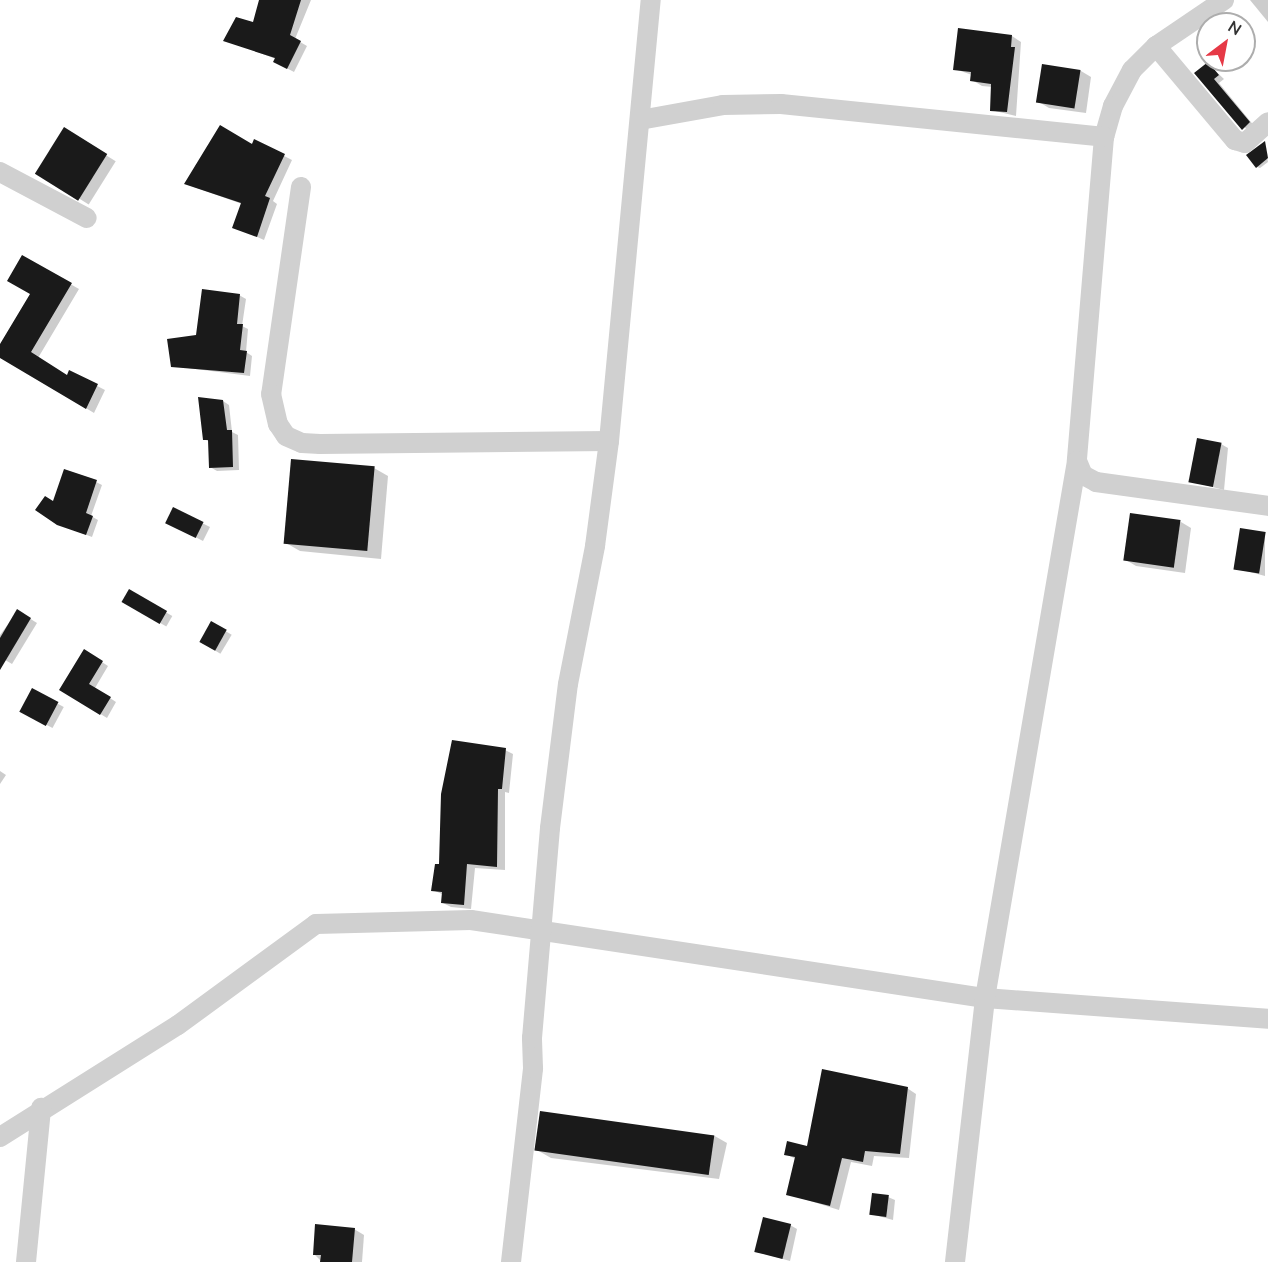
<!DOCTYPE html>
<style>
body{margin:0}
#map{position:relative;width:1268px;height:1262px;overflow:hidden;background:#fff;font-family:"Nunito Sans",sans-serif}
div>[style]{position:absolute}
.shadow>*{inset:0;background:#0003;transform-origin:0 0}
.building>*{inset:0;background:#1a1a1a;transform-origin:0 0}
.street>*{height:20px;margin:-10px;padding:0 10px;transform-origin:10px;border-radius:10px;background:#d0d0d0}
span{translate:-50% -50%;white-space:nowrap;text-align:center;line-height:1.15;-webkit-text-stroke:6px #fff;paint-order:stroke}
.north{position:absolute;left:1196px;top:12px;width:60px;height:60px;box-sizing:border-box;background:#fff;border:2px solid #adadad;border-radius:50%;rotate:32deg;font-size:16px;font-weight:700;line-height:24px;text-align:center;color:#333}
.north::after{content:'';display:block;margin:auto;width:21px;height:27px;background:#e63946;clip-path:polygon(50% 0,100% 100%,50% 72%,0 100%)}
</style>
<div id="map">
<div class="shadow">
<div style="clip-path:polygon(261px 0,311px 0,295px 39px,307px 46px,294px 72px,275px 62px,276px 59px,225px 40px,254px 24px)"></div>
<div style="clip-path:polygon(1250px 0,1268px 0,1268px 22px)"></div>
<div style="clip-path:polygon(1012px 36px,1021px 42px,1016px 116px,991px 110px,993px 87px,982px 86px,972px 80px,972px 75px,955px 69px)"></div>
<div style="clip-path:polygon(1208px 64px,1224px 79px,1219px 83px,1255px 127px,1249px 132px,1197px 73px)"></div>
<div style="clip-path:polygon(1044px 66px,1081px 71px,1091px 77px,1086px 113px,1049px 108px,1039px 102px)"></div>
<div style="left:64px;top:129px;width:61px;height:51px;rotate:32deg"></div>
<div style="clip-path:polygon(255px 141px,292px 160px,273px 201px,277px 204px,264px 240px,239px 229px,242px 204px,194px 187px)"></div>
<div style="clip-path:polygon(1265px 143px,1268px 162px,1260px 168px,1257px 167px)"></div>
<div style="clip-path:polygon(23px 257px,79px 289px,38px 358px,67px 377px,70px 372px,105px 390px,94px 413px,0 356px,0 347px,32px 294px)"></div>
<div style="clip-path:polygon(239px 295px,246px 299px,242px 326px,248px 329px,246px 352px,252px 356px,250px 376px,172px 366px)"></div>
<div style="clip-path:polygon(223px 401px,229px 405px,232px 432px,238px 435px,239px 470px,217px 471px,210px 467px,210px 442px,204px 439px)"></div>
<div style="clip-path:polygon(1221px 444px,1228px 448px,1224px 490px,1193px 482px)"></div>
<div style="clip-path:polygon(374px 468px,388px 476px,381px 559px,300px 551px,286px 543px)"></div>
<div style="clip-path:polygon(96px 482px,102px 485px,91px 516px,98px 520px,92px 537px,58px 524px,54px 503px)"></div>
<div style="clip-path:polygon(174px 509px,210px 527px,203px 541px,174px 526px)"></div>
<div style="clip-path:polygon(1181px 522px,1191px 528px,1185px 573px,1136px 566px,1126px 560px)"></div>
<div style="clip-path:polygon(1265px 533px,1265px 576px,1235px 568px)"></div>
<div style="left:129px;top:591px;width:50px;height:12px;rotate:30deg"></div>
<div style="clip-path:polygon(18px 611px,37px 623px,12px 664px,0 657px,0 635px)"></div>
<div style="left:212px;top:623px;width:23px;height:22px;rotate:31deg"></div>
<div style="clip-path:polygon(85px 651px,108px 666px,95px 688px,116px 702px,107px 718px,61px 690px)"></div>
<div style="left:32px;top:690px;width:36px;height:24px;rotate:28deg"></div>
<div style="clip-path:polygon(505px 750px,513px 754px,509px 793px,505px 792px,505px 870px,475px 868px,471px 909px,451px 907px,443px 903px,444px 895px,433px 890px,441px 866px)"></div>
<div style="clip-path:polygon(0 771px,6px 775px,0 784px)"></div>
<div style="clip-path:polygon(907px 1088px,916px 1094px,909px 1158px,874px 1156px,872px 1166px,851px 1162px,839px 1210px,788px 1194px,796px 1159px,785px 1154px,808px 1148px)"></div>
<div style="clip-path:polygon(713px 1135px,727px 1143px,719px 1179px,551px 1158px,537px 1150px)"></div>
<div style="clip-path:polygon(888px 1197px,895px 1200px,893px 1220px,871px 1214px)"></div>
<div style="clip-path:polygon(790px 1225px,797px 1229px,790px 1261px,757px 1252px)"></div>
<div style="clip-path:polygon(354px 1229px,364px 1235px,362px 1262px,322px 1262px,314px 1254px)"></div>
</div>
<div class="building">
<div style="clip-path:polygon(259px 0,301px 0,290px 35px,301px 41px,287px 69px,273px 62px,275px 58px,223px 41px,236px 17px,253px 22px)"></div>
<div style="clip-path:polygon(958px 28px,1012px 35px,1011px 47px,1015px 47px,1007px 112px,990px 111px,991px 84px,970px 81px,971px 72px,953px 70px)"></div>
<div style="clip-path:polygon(1208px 62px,1219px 75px,1214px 79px,1250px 122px,1242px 130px,1194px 73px)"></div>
<div style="left:1042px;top:64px;width:39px;height:39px;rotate:9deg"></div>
<div style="clip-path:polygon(220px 125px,252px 144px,254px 139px,285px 154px,265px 196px,270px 198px,257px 237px,232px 228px,241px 203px,184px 184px)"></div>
<div style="left:64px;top:127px;width:51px;height:55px;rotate:32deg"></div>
<div style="clip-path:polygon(1265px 141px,1268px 158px,1256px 168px,1246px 155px)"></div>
<div style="clip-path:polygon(22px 255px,72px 283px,31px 352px,67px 375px,69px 370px,98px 384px,86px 409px,0 358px,0 344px,30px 294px,7px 281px)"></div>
<div style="clip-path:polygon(202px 289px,240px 294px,237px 324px,243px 324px,240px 350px,247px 351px,244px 373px,171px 367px,167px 339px,196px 335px)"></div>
<div style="clip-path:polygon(198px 397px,223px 400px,227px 430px,232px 430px,233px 467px,209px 468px,208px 440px,203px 440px)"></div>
<div style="left:1197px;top:438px;width:25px;height:45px;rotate:11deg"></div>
<div style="left:291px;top:459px;width:84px;height:85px;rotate:5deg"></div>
<div style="clip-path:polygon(64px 469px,97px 480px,86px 513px,93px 516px,86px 535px,57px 525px,35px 510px,45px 496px,53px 501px)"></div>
<div style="left:173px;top:507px;width:34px;height:18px;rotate:26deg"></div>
<div style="left:1130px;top:513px;width:51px;height:48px;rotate:8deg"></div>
<div style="left:1240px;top:528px;width:26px;height:42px;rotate:9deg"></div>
<div style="left:129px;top:589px;width:44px;height:15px;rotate:30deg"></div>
<div style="clip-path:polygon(17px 609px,31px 618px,0 670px,0 638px)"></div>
<div style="left:211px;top:621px;width:18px;height:24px;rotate:29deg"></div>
<div style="clip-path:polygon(84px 649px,103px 661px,89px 684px,111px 697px,100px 715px,59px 690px)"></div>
<div style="left:32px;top:688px;width:30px;height:27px;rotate:28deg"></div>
<div style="clip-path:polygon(452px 740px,506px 748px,502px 789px,498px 789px,497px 867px,467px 864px,464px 905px,441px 903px,442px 892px,431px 891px,435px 864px,439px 864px,441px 794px)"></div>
<div style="clip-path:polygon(822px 1069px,908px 1087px,900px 1154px,865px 1151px,863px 1162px,842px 1158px,830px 1206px,786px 1195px,795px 1157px,784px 1155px,787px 1141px,807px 1146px)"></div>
<div style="left:540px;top:1111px;width:176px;height:40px;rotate:8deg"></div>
<div style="left:872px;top:1193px;width:17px;height:22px;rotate:7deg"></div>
<div style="left:763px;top:1217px;width:29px;height:36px;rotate:14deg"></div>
<div style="clip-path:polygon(315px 1224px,355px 1228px,352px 1262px,320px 1262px,321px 1255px,313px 1255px)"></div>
</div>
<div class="street">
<div style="left:1224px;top:0;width:82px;rotate:145.9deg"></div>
<div style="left:1156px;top:46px;width:34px;rotate:135deg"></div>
<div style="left:1132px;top:70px;width:41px;rotate:117.8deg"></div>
<div style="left:1113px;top:106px;width:32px;rotate:106deg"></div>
<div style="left:1104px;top:137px;width:325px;rotate:94.8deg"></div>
<div style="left:1077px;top:461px;width:15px;rotate:67deg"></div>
<div style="left:1083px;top:475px;width:15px;rotate:28deg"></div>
<div style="left:1096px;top:482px;width:174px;rotate:7.9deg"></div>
<div style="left:1156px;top:46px;width:123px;rotate:50deg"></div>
<div style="left:1235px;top:140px;width:10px;rotate:17deg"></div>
<div style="left:1245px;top:143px;width:31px;rotate:-42deg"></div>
<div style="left:640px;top:120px;width:84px;rotate:-10.2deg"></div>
<div style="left:723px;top:105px;width:58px;rotate:-1deg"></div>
<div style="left:781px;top:104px;width:325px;rotate:5.8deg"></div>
<div style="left:0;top:172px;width:98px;rotate:27.9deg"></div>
<div style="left:301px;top:187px;width:209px;rotate:98.2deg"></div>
<div style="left:271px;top:394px;width:31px;rotate:77deg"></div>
<div style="left:278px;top:424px;width:14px;rotate:56deg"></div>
<div style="left:286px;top:436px;width:17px;rotate:24deg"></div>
<div style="left:302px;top:443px;width:18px;rotate:3deg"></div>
<div style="left:320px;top:444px;width:289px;rotate:-0.6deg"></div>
<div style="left:0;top:1137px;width:210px;rotate:-32.2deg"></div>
<div style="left:178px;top:1025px;width:171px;rotate:-36.2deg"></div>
<div style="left:316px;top:924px;width:155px;rotate:-1.5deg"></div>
<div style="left:471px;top:920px;width:520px;rotate:8.63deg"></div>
<div style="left:985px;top:998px;width:284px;rotate:4.2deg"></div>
<div style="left:26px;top:1262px;width:155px;rotate:-84.4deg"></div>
<div style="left:511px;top:1262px;width:195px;rotate:-83.5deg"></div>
<div style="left:533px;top:1068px;width:30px;rotate:-92deg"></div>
<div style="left:532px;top:1038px;width:211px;rotate:-85.1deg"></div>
<div style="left:550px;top:828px;width:145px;rotate:-82.9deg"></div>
<div style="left:568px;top:684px;width:141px;rotate:-78.9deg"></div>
<div style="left:595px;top:546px;width:106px;rotate:-82.4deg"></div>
<div style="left:609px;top:441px;width:443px;rotate:-84.6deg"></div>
<div style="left:955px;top:1262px;width:266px;rotate:-83.5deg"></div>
<div style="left:985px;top:998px;width:545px;rotate:-80.28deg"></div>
</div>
<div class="north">N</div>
</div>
